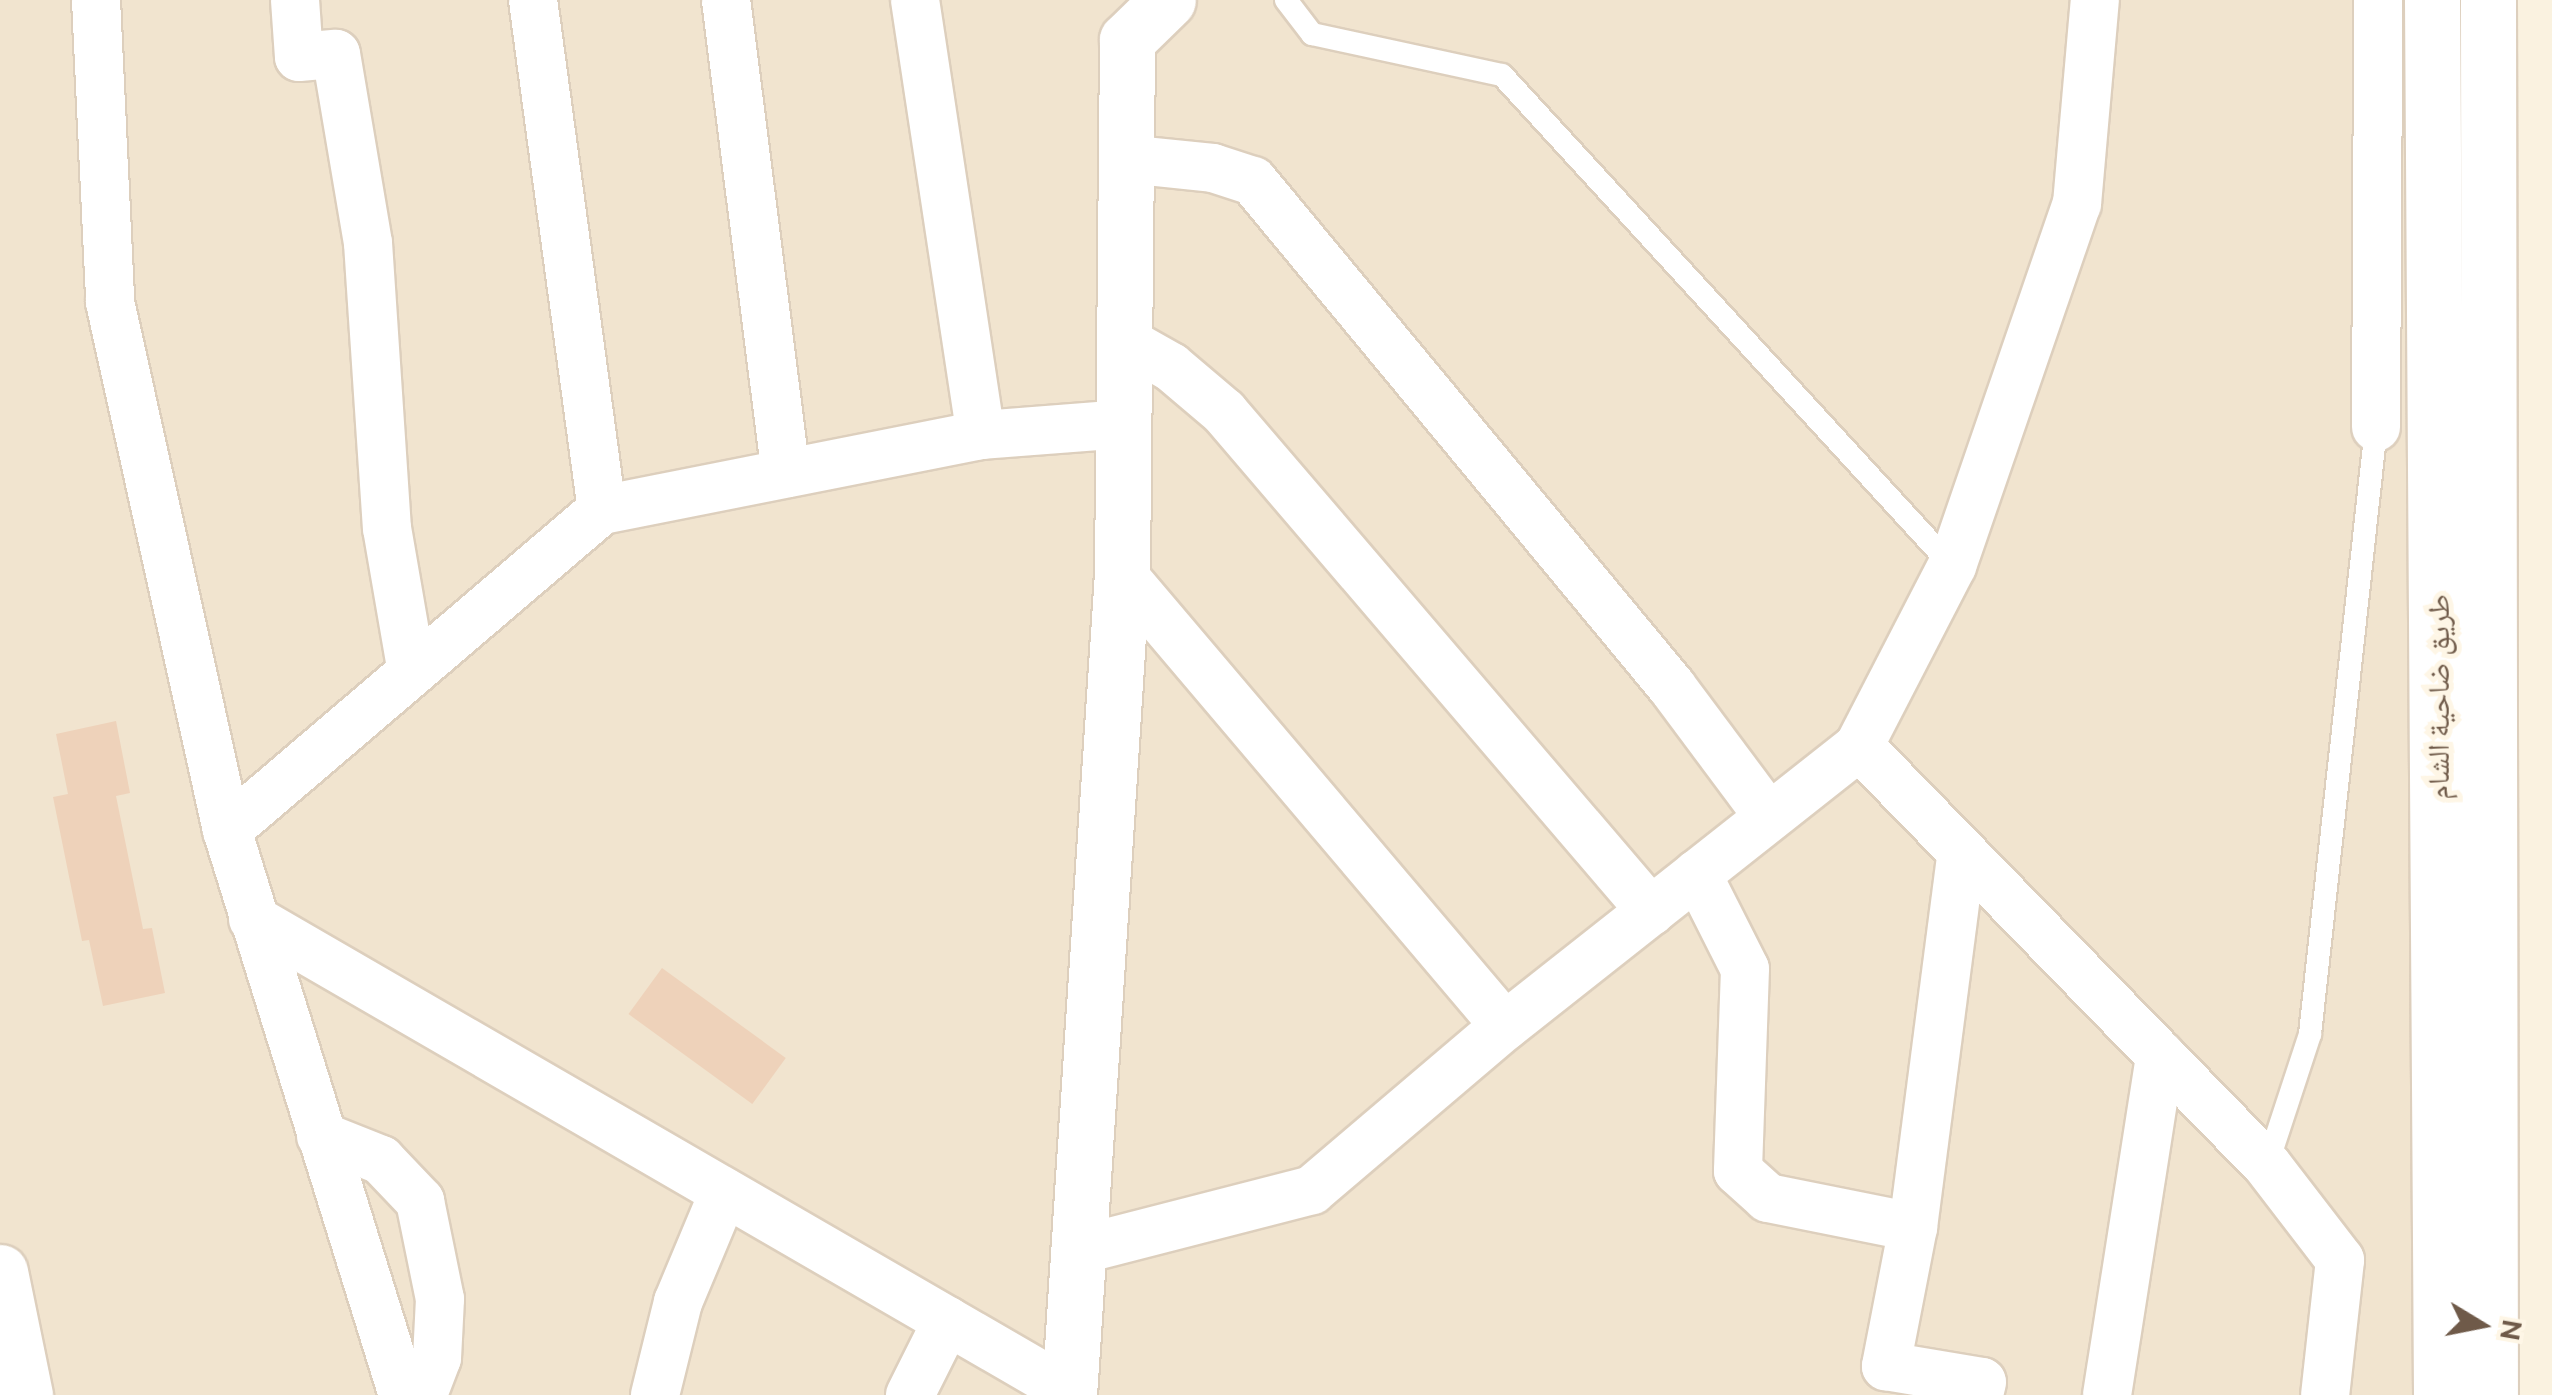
<!DOCTYPE html>
<meta charset="utf-8">
<style>
body{margin:0}
#map{position:relative;width:2552px;height:1395px;overflow:hidden;background:#faf2e0;font-family:Ubuntu,"Noto Naskh Arabic",sans-serif}
div>[style]{position:absolute}
.residential>*{inset:0;background:#f1e4cf;transform-origin:0 0}
.building>*{inset:0;background:#eed2ba;transform-origin:0 0}
.roads{filter:drop-shadow(2px 0 #ddcfbd) drop-shadow(-2px 0 #ddcfbd) drop-shadow(0 2px #ddcfbd) drop-shadow(0 -2px #ddcfbd)}
.lane>*{height:22px;margin:-11px;padding:0 11px;transform-origin:11px;border-radius:11px;background:#fff}
.street>*{height:48px;margin:-24px;padding:0 24px;transform-origin:24px;border-radius:24px;background:#fff}
.secondary>*{height:55px;margin:-27.5px;padding:0 27.5px;transform-origin:27.5px;border-radius:27.5px;background:#fff}
span{translate:-50% -50%;white-space:nowrap;text-align:center;line-height:1.15;-webkit-text-stroke:10px #fef6e6;paint-order:stroke}
.street-label{font-size:30px;color:#6f5a49}
.north{position:absolute;left:2432px;top:1275px;width:100px;height:100px;-webkit-text-stroke:8px #fef6e6;paint-order:stroke;rotate:100deg;font-size:28px;font-weight:700;line-height:40px;text-align:center;color:#6f5a49}
.north::after{content:'';display:block;margin:auto;width:35px;height:45px;background:#6f5a49;clip-path:polygon(50% 0,100% 100%,50% 72%,0 100%)}
</style>
<div id="map">
<div class="residential">
<div style="left:0;top:0;width:2472px;height:1395px"></div>
</div>
<div class="building">
<div style="clip-path:polygon(116px 721px,130px 793px,116px 796px,143px 929px,152px 928px,165px 993px,103px 1006px,89px 940px,82px 941px,53px 797px,68px 794px,56px 734px)"></div>
<div style="left:662px;top:968px;width:153px;height:57px;rotate:36deg"></div>
</div>
<div class="roads">
<div class="lane">
<div style="left:1286px;top:0;width:43px;rotate:52.6deg"></div>
<div style="left:1312px;top:34px;width:194px;rotate:12.2deg"></div>
<div style="left:1502px;top:75px;width:666px;rotate:47.49deg"></div>
<div style="left:2267px;top:1165px;width:138px;rotate:-71.8deg"></div>
<div style="left:2310px;top:1034px;width:611px;rotate:-83.79deg"></div>
</div>
<div class="street">
<div style="left:96px;top:0;width:302px;rotate:87.3deg"></div>
<div style="left:110px;top:302px;width:541px;rotate:77.51deg"></div>
<div style="left:227px;top:830px;width:592px;rotate:72.7deg"></div>
<div style="left:295px;top:0;width:57px;rotate:86deg"></div>
<div style="left:299px;top:57px;width:37px;rotate:-5deg"></div>
<div style="left:336px;top:54px;width:192px;rotate:80.4deg"></div>
<div style="left:368px;top:243px;width:286px;rotate:86.2deg"></div>
<div style="left:387px;top:528px;width:146px;rotate:80.2deg"></div>
<div style="left:533px;top:0;width:515px;rotate:82.3deg"></div>
<div style="left:726px;top:0;width:477px;rotate:82.8deg"></div>
<div style="left:915px;top:0;width:440px;rotate:81.4deg"></div>
<div style="left:1126px;top:159px;width:87px;rotate:5.9deg"></div>
<div style="left:1213px;top:168px;width:42px;rotate:18deg"></div>
<div style="left:1253px;top:181px;width:657px;rotate:50.37deg"></div>
<div style="left:1672px;top:687px;width:162px;rotate:53.3deg"></div>
<div style="left:1123px;top:340px;width:55px;rotate:29.4deg"></div>
<div style="left:1171px;top:367px;width:70px;rotate:40.3deg"></div>
<div style="left:1224px;top:412px;width:657px;rotate:49.45deg"></div>
<div style="left:2376px;top:427px;width:427px;rotate:-89.7deg"></div>
<div style="left:1122px;top:574px;width:592px;rotate:49.72deg"></div>
<div style="left:1859px;top:746px;width:585px;rotate:45.76deg"></div>
<div style="left:2267px;top:1165px;width:120px;rotate:52.5deg"></div>
<div style="left:2340px;top:1260px;width:136px;rotate:96.3deg"></div>
<div style="left:227px;top:830px;width:493px;rotate:-40.5deg"></div>
<div style="left:602px;top:510px;width:386px;rotate:-11.2deg"></div>
<div style="left:981px;top:435px;width:142px;rotate:-4.4deg"></div>
<div style="left:1697px;top:874px;width:106px;rotate:63.2deg"></div>
<div style="left:1745px;top:969px;width:202px;rotate:92deg"></div>
<div style="left:1738px;top:1171px;width:40px;rotate:42deg"></div>
<div style="left:1768px;top:1198px;width:148px;rotate:11.3deg"></div>
<div style="left:1913px;top:1227px;width:378px;rotate:-82.6deg"></div>
<div style="left:253px;top:919px;width:944px;rotate:30.07deg"></div>
<div style="left:321px;top:1136px;width:65px;rotate:21.8deg"></div>
<div style="left:381px;top:1160px;width:57px;rotate:46.4deg"></div>
<div style="left:420px;top:1201px;width:100px;rotate:78.5deg"></div>
<div style="left:440px;top:1299px;width:59px;rotate:92.9deg"></div>
<div style="left:437px;top:1358px;width:40px;rotate:111deg"></div>
<div style="left:1913px;top:1227px;width:142px;rotate:101deg"></div>
<div style="left:1886px;top:1366px;width:97px;rotate:9.5deg"></div>
<div style="left:1982px;top:1382px;width:13px;rotate:103deg"></div>
<div style="left:1083px;top:1249px;width:236px;rotate:-14.4deg"></div>
<div style="left:1312px;top:1190px;width:253px;rotate:-40.4deg"></div>
<div style="left:1505px;top:1026px;width:451px;rotate:-38.3deg"></div>
<div style="left:1859px;top:746px;width:203px;rotate:-62.7deg"></div>
<div style="left:1952px;top:566px;width:383px;rotate:-71deg"></div>
<div style="left:2077px;top:204px;width:205px;rotate:-85deg"></div>
<div style="left:655px;top:1395px;width:96px;rotate:-76.1deg"></div>
<div style="left:678px;top:1302px;width:119px;rotate:-67.3deg"></div>
<div style="left:910px;top:1395px;width:83px;rotate:-63.4deg"></div>
<div style="left:2107px;top:1395px;width:344px;rotate:-81.1deg"></div>
</div>
<div class="secondary">
<div style="left:2432px;top:0;width:1395px;rotate:89.63deg"></div>
<div style="left:2488px;top:0;width:1395px;rotate:89.92deg"></div>
<div style="left:0;top:1272px;width:126px;rotate:78.5deg"></div>
<div style="left:1069px;top:1395px;width:823px;rotate:-86.31deg"></div>
<div style="left:1122px;top:574px;width:534px;rotate:-89.46deg"></div>
<div style="left:1127px;top:40px;width:57px;rotate:-44.3deg"></div>
</div>
</div>
<div class="street-label">
<span style="left:2438px;top:697px;rotate:-90deg">طريق ضاحية الشام</span>
</div>
<div class="north">N</div>
</div>
